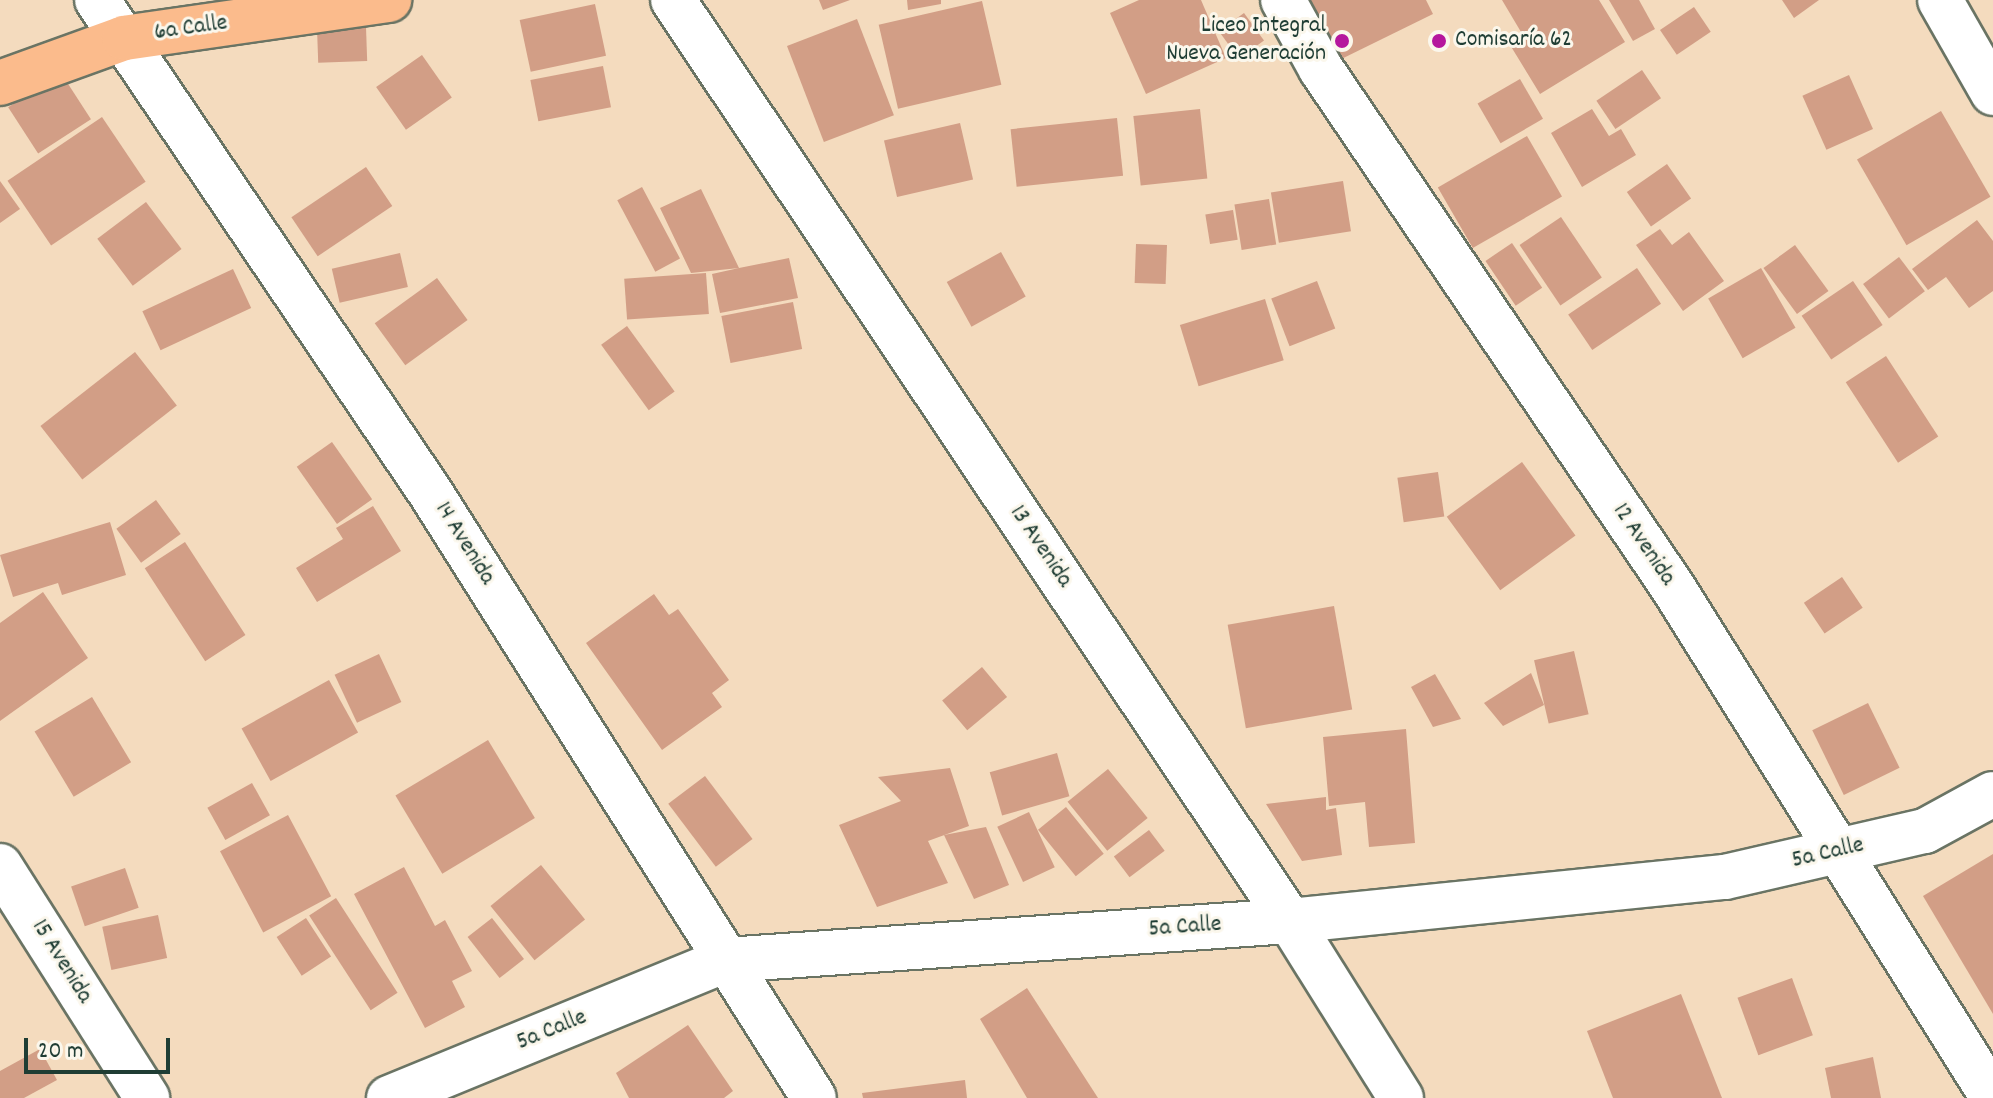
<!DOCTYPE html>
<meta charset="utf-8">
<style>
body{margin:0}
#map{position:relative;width:1993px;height:1098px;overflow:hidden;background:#f4dbbe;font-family:Dekko,sans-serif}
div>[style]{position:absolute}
.building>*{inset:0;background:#d29e86;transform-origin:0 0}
.roads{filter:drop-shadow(2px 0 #6a7464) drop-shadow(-2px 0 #6a7464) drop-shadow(0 2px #6a7464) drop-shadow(0 -2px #6a7464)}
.minor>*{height:44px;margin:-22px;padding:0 22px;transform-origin:22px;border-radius:22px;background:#fff}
.major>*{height:44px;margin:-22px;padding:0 22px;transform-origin:22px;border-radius:22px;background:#fbbb8c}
.dots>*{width:22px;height:22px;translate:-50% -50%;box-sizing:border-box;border:4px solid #fbf7ec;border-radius:50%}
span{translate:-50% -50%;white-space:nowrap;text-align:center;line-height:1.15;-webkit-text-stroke:6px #fbf7ec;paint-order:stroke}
.poi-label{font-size:24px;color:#1f3d34}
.right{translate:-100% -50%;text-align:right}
.left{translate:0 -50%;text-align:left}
.street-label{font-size:24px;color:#1f3d34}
.scale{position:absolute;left:24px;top:1038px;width:146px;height:36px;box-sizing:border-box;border:4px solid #1f3d34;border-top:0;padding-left:10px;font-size:24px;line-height:28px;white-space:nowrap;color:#1f3d34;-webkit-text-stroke:6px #fbf7ec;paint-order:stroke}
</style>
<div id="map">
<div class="building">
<div style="clip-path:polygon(819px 0,850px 0,823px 10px)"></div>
<div style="clip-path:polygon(907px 0,941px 0,941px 4px,908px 10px)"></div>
<div style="clip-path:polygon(1139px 0,1201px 0,1226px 58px,1146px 94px,1110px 13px)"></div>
<div style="clip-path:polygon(1285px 0,1426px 0,1433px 14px,1321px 69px)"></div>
<div style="clip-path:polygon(1502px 0,1599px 0,1625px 42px,1540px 94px,1507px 40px,1521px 32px)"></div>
<div style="clip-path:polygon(1609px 0,1639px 0,1655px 29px,1633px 41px)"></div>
<div style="clip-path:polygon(1782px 0,1819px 0,1794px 18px)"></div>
<div style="left:982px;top:1px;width:86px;height:106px;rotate:77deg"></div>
<div style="left:595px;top:4px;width:53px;height:77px;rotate:78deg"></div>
<div style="left:1694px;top:7px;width:30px;height:41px;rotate:56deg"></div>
<div style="left:1244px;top:13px;width:34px;height:31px;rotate:54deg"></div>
<div style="left:857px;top:19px;width:103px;height:75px;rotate:69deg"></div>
<div style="left:366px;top:27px;width:34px;height:49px;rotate:88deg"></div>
<div style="left:422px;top:55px;width:52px;height:56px;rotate:55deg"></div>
<div style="left:603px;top:66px;width:42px;height:74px;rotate:79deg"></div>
<div style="left:1642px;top:70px;width:34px;height:55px;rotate:56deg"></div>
<div style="left:61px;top:73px;width:55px;height:63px;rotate:57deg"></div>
<div style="left:1849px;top:75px;width:59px;height:51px;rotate:66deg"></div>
<div style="left:1520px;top:79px;width:46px;height:49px;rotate:60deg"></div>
<div style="left:1200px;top:109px;width:70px;height:67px;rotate:84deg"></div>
<div style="clip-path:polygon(1592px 109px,1609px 136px,1621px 129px,1636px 155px,1582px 187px,1551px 133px)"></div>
<div style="left:1941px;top:111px;width:99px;height:97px;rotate:60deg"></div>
<div style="left:102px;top:117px;width:78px;height:114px;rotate:56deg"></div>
<div style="left:1117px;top:118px;width:58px;height:107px;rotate:84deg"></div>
<div style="left:960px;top:123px;width:58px;height:78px;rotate:77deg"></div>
<div style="left:1527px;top:136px;width:70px;height:103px;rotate:60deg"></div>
<div style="left:1667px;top:164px;width:42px;height:49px;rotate:55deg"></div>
<div style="left:366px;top:167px;width:47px;height:90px;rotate:56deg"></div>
<div style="clip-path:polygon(0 181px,20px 209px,0 223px)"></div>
<div style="left:1343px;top:181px;width:51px;height:73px;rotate:81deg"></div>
<div style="left:642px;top:187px;width:81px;height:28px;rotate:62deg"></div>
<div style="clip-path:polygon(701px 189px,739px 268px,789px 258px,798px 298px,720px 313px,712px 274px,739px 268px,691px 273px,660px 208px)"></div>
<div style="left:1269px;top:199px;width:46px;height:35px;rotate:81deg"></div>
<div style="left:146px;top:202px;width:59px;height:61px;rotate:53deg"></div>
<div style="left:1233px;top:210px;width:30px;height:28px;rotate:81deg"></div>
<div style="left:1561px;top:217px;width:73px;height:50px;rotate:56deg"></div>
<div style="clip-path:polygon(1977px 220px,1993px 241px,1993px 291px,1969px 308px,1946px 277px,1928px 290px,1912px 269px)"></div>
<div style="clip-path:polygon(1660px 229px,1672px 245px,1689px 232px,1724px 281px,1683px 311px,1636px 245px)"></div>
<div style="left:1512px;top:243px;width:54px;height:32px;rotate:56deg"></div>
<div style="left:1136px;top:244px;width:31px;height:39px;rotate:2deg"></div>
<div style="left:1795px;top:245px;width:57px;height:39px;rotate:54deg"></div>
<div style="left:1001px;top:252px;width:51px;height:62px;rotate:61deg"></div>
<div style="left:400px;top:253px;width:35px;height:70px;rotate:77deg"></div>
<div style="left:1899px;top:257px;width:43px;height:45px;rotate:53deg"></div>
<div style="left:1637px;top:268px;width:43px;height:83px;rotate:56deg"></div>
<div style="left:1761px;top:268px;width:69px;height:61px;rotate:60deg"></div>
<div style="left:233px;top:269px;width:43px;height:100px;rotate:65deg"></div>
<div style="left:706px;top:273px;width:41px;height:82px;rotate:86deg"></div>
<div style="left:437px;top:278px;width:52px;height:77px;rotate:54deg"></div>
<div style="left:1317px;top:281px;width:51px;height:49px;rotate:69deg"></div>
<div style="left:1853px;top:281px;width:53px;height:62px;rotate:56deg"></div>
<div style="left:1265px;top:299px;width:64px;height:89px;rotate:73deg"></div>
<div style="left:793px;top:302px;width:48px;height:73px;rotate:79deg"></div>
<div style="left:627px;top:326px;width:81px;height:32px;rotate:54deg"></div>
<div style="left:135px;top:352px;width:68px;height:120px;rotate:52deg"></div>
<div style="left:1886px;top:356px;width:96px;height:48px;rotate:57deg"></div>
<div style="left:332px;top:442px;width:70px;height:43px;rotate:55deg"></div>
<div style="left:1522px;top:462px;width:91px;height:93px;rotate:54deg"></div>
<div style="left:1438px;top:472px;width:45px;height:41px;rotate:82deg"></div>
<div style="left:156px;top:500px;width:42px;height:49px;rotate:54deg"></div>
<div style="clip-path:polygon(373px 506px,401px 551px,317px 602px,296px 568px,343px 539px,336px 528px)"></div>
<div style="clip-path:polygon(110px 522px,126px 575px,62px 595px,58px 583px,13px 597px,0 555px)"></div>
<div style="left:185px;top:542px;width:111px;height:48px;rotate:57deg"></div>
<div style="left:1842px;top:577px;width:37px;height:46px;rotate:56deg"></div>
<div style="clip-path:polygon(43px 592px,88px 658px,0 721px,0 623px)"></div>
<div style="clip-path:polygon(654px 594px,669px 615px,678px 609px,729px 680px,712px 693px,722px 707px,662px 750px,586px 643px)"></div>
<div style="left:1334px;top:606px;width:105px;height:108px;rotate:80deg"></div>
<div style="left:1574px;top:651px;width:65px;height:41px;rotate:77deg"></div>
<div style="left:379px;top:654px;width:53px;height:49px;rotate:65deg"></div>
<div style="left:982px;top:667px;width:39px;height:52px;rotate:50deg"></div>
<div style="clip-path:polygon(1531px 673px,1544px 705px,1503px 726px,1484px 703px)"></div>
<div style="clip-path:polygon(1435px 674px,1461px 719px,1433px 727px,1411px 687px)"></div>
<div style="left:329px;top:680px;width:60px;height:100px;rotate:61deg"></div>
<div style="left:92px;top:697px;width:76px;height:67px;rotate:59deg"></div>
<div style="left:1868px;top:703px;width:72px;height:62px;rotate:64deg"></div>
<div style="clip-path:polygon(1406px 729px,1415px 843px,1369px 847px,1365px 802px,1329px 806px,1323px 737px)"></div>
<div style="left:488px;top:740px;width:91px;height:108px;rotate:59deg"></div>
<div style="left:1057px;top:753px;width:45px;height:70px;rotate:74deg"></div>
<div style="clip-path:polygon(950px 768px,969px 826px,928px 841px,948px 883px,877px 907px,839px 825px,901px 801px,878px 777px)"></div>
<div style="left:1108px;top:769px;width:63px;height:52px;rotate:51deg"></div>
<div style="left:705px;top:776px;width:79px;height:46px;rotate:53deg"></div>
<div style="left:252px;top:783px;width:37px;height:51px;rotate:61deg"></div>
<div style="clip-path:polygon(1326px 797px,1326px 810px,1336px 808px,1342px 855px,1302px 861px,1266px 804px)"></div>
<div style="left:1066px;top:807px;width:60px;height:36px;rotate:51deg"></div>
<div style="left:1029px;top:812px;width:61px;height:35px;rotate:65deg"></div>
<div style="left:288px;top:815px;width:92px;height:77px;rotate:62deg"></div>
<div style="clip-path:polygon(986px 827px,1009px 885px,974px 899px,944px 835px)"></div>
<div style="left:1149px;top:830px;width:26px;height:44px;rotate:53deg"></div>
<div style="clip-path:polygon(1993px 854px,1993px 1014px,1923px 896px)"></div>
<div style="left:541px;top:865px;width:70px;height:65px;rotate:51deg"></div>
<div style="clip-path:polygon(404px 867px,435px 926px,445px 920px,472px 971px,452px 981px,465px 1007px,425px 1028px,354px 894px)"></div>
<div style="left:125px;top:868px;width:42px;height:57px;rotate:71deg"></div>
<div style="left:336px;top:898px;width:113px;height:32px;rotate:57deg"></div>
<div style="left:158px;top:915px;width:44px;height:57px;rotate:78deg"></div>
<div style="left:306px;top:918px;width:46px;height:35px;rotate:57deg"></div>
<div style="left:492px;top:918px;width:52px;height:31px;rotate:52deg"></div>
<div style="left:1792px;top:978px;width:61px;height:58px;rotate:70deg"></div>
<div style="clip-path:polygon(1027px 988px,1098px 1098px,1027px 1098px,980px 1019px)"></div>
<div style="clip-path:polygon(1681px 994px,1722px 1098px,1613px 1098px,1587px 1031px)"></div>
<div style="clip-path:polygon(688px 1025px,733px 1091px,724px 1098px,629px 1098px,616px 1073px)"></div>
<div style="clip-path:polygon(40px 1049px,57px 1080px,24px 1098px,0 1098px,0 1071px)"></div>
<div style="clip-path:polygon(1873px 1057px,1881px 1098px,1831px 1098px,1825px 1068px)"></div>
<div style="clip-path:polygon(965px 1080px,967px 1098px,863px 1098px,862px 1093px)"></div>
</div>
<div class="roads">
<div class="minor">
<div style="left:97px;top:0;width:594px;rotate:55.91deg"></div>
<div style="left:430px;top:492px;width:717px;rotate:57.64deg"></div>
<div style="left:673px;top:0;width:1109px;rotate:56.18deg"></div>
<div style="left:1290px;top:921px;width:209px;rotate:57.9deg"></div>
<div style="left:1283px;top:0;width:79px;rotate:61.2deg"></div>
<div style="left:1321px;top:69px;width:625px;rotate:55.83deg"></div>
<div style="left:1672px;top:586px;width:604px;rotate:57.91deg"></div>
<div style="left:1940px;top:0;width:107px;rotate:60.3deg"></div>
<div style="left:0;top:866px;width:275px;rotate:57.6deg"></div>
<div style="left:389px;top:1098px;width:364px;rotate:-22.3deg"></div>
<div style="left:726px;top:960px;width:565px;rotate:-3.96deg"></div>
<div style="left:1290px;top:921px;width:437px;rotate:-5.8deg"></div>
<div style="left:1725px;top:877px;width:205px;rotate:-13deg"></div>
<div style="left:1925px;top:831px;width:77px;rotate:-28.6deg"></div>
</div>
<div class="major">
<div style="left:0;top:83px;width:132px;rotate:-19.9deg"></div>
<div style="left:124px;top:38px;width:268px;rotate:-8.2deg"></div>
</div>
</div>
<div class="dots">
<div style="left:1342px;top:41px;background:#b5179e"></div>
<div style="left:1439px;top:41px;background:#b5179e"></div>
</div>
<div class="poi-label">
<span class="right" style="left:1326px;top:41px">Liceo Integral<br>Nueva Generación</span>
<span class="left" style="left:1455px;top:41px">Comisaría 62</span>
</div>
<div class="street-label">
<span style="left:191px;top:29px;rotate:-8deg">6a Calle</span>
<span style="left:464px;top:544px;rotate:58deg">14 Avenida</span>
<span style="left:1643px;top:545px;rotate:56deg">12 Avenida</span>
<span style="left:1040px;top:547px;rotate:56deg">13 Avenida</span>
<span style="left:1828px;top:854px;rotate:-13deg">5a Calle</span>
<span style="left:1185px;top:928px;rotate:-4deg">5a Calle</span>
<span style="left:61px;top:962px;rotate:58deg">15 Avenida</span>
<span style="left:552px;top:1031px;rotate:-22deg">5a Calle</span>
</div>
<div class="scale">20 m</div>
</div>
